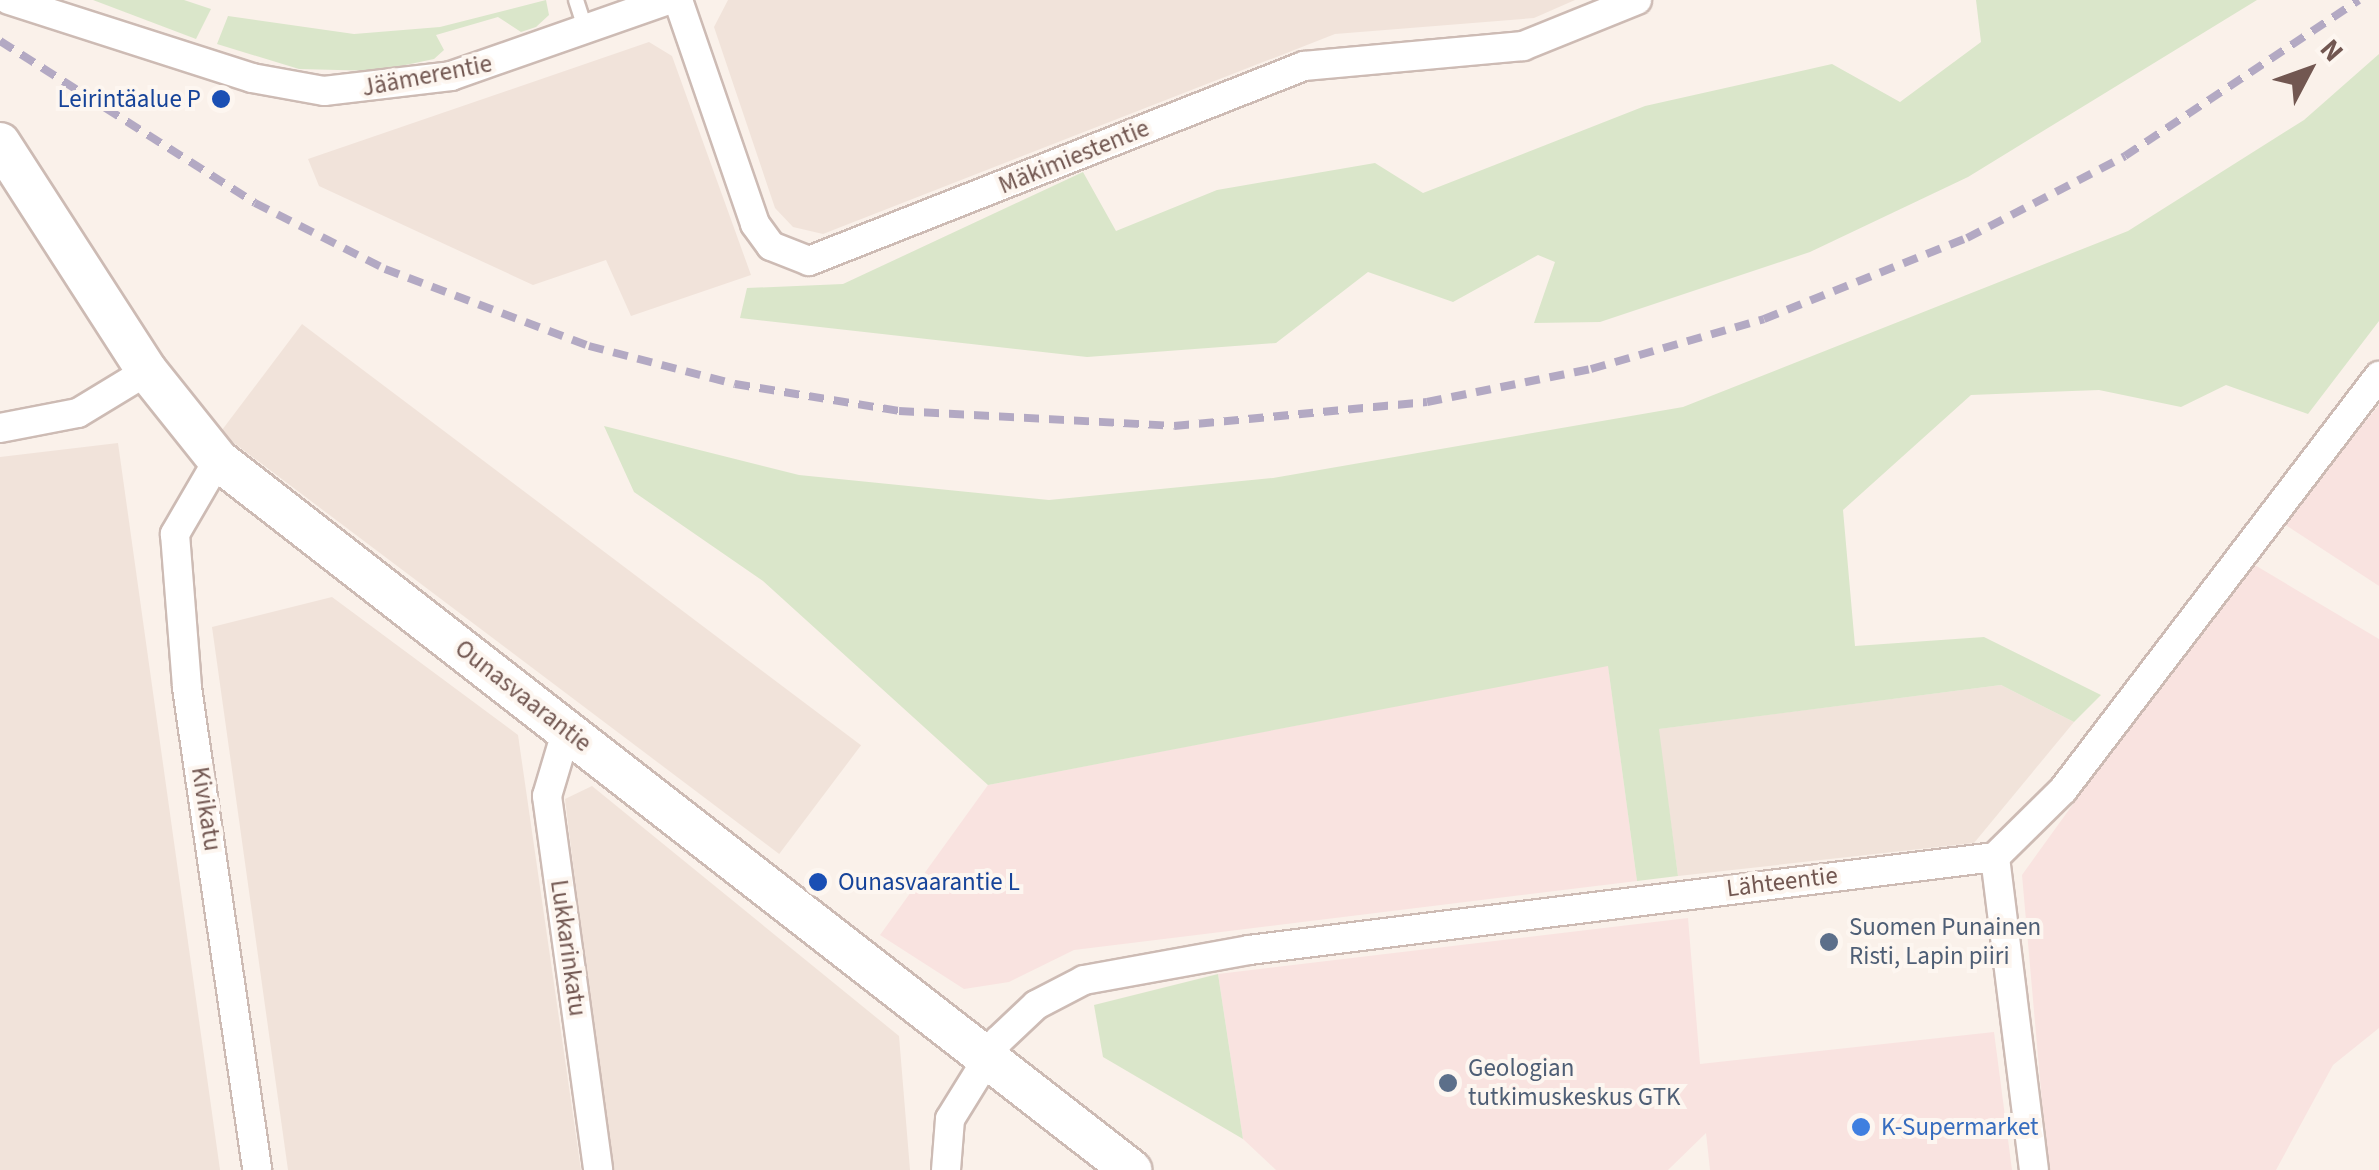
<!DOCTYPE html>
<meta charset="utf-8">
<style>
body{margin:0}
#map{position:relative;width:2379px;height:1170px;overflow:hidden;background:#faf1ea;font-family:"Source Sans 3",sans-serif}
div>[style]{position:absolute}
.residential>*{inset:0;background:#f1e3da;transform-origin:0 0}
.commercial>*{inset:0;background:#f9e3e0}
.green>*{inset:0;background:#dae6ca}
.roads{filter:drop-shadow(2px 0 #cdbbb4) drop-shadow(-2px 0 #cdbbb4) drop-shadow(0 2px #cdbbb4) drop-shadow(0 -2px #cdbbb4)}
.lane>*{height:14px;margin:-7px;padding:0 7px;transform-origin:7px;border-radius:7px;background:#fff}
.street>*{height:28px;margin:-14px;padding:0 14px;transform-origin:14px;border-radius:14px;background:#fff}
.secondary>*{height:40px;margin:-20px;padding:0 20px;transform-origin:20px;border-radius:20px;background:#fff}
.rail>*{height:8px;margin-top:-4px;transform-origin:0;background:repeating-linear-gradient(90deg,#b3a9c3 0 15px,transparent 0 25px)}
.dots>*{width:28px;height:28px;translate:-50% -50%;box-sizing:border-box;border:5px solid #fdf6f0;border-radius:50%}
span{translate:-50% -50%;white-space:nowrap;text-align:center;line-height:1.15;-webkit-text-stroke:8px #fdf6f0;paint-order:stroke}
.street-label{font-size:25px;color:#725751}
.transit-label{font-size:25px;color:#164399}
.right{translate:-100% -50%;text-align:right}
.left{translate:0 -50%;text-align:left}
.service-label{font-size:25px;color:#4e5e75}
.shop-label{font-size:25px;color:#366cbe}
.north{position:absolute;left:2259px;top:20px;width:100px;height:100px;-webkit-text-stroke:8px #fdf6f0;paint-order:stroke;rotate:49deg;font-size:28px;font-weight:700;line-height:40px;text-align:center;color:#725751}
.north::after{content:'';display:block;margin:auto;width:35px;height:45px;background:#725751;clip-path:polygon(50% 0,100% 100%,50% 72%,0 100%)}
</style>
<div id="map">
<div class="residential">
<div style="clip-path:polygon(728px 0,1575px 0,1534px 18px,1335px 34px,823px 234px,793px 227px,775px 208px,714px 27px)"></div>
<div style="clip-path:polygon(649px 42px,672px 56px,751px 275px,631px 316px,606px 260px,533px 285px,319px 186px,308px 159px)"></div>
<div style="left:302px;top:324px;width:700px;height:136px;rotate:37deg"></div>
<div style="clip-path:polygon(118px 443px,220px 1170px,0 1170px,0 457px)"></div>
<div style="clip-path:polygon(332px 597px,518px 735px,581px 1170px,288px 1170px,212px 627px)"></div>
<div style="clip-path:polygon(2001px 685px,2074px 722px,1974px 843px,1678px 876px,1658px 729px)"></div>
<div style="clip-path:polygon(592px 786px,899px 1036px,910px 1170px,611px 1170px,565px 799px)"></div>
</div>
<div class="commercial">
<div style="clip-path:polygon(2379px 405px,2379px 586px,2281px 522px)"></div>
<div style="clip-path:polygon(2248px 561px,2379px 639px,2379px 1028px,2333px 1065px,2276px 1170px,2048px 1170px,2022px 875px)"></div>
<div style="clip-path:polygon(1608px 665px,1637px 881px,1074px 950px,1009px 982px,964px 989px,880px 935px,988px 785px)"></div>
<div style="clip-path:polygon(1688px 918px,1700px 1064px,1994px 1032px,2012px 1170px,1710px 1170px,1706px 1133px,1668px 1170px,1276px 1170px,1243px 1139px,1218px 974px)"></div>
</div>
<div class="green">
<div style="clip-path:polygon(93px 0,184px 0,211px 9px,196px 39px)"></div>
<div style="clip-path:polygon(546px 0,549px 15px,536px 27px,521px 32px,498px 17px,436px 35px,444px 50px,434px 59px,377px 71px,299px 69px,217px 44px,228px 16px,354px 34px,440px 27px)"></div>
<div style="clip-path:polygon(1976px 0,2257px 0,1968px 177px,1810px 252px,1600px 322px,1534px 323px,1555px 262px,1538px 255px,1453px 302px,1368px 272px,1276px 343px,1087px 357px,740px 318px,747px 288px,843px 284px,1083px 172px,1116px 231px,1217px 190px,1375px 163px,1423px 193px,1645px 106px,1832px 64px,1900px 102px,1981px 42px)"></div>
<div style="clip-path:polygon(2379px 54px,2379px 321px,2308px 414px,2226px 385px,2181px 407px,2099px 390px,1971px 395px,1843px 510px,1855px 646px,1984px 637px,2101px 695px,2074px 722px,2001px 685px,1659px 729px,1678px 876px,1637px 881px,1608px 666px,988px 785px,763px 581px,634px 492px,604px 426px,799px 475px,1049px 500px,1273px 478px,1683px 407px,2128px 231px,2304px 120px)"></div>
<div style="clip-path:polygon(1218px 974px,1243px 1139px,1103px 1057px,1094px 1005px)"></div>
</div>
<div class="roads">
<div class="lane">
<div style="left:576px;top:0;width:32px;rotate:72deg"></div>
</div>
<div class="street">
<div style="left:9px;top:0;width:255px;rotate:17.8deg"></div>
<div style="left:252px;top:78px;width:73px;rotate:10.2deg"></div>
<div style="left:324px;top:91px;width:128px;rotate:-6.7deg"></div>
<div style="left:451px;top:76px;width:230px;rotate:-19.3deg"></div>
<div style="left:678px;top:0;width:237px;rotate:71deg"></div>
<div style="left:755px;top:224px;width:27px;rotate:54deg"></div>
<div style="left:771px;top:246px;width:41px;rotate:21.5deg"></div>
<div style="left:809px;top:261px;width:532px;rotate:-21.5deg"></div>
<div style="left:1304px;top:66px;width:220px;rotate:-5.2deg"></div>
<div style="left:1523px;top:46px;width:123px;rotate:-22deg"></div>
<div style="left:0;top:428px;width:79px;rotate:-10.9deg"></div>
<div style="left:78px;top:413px;width:81px;rotate:-31.3deg"></div>
<div style="left:218px;top:460px;width:86px;rotate:120.2deg"></div>
<div style="left:175px;top:534px;width:154px;rotate:85.5deg"></div>
<div style="left:187px;top:688px;width:487px;rotate:81.7deg"></div>
<div style="left:567px;top:729px;width:70px;rotate:106.6deg"></div>
<div style="left:547px;top:796px;width:377px;rotate:82.2deg"></div>
<div style="left:1995px;top:857px;width:315px;rotate:82.9deg"></div>
<div style="left:946px;top:1170px;width:51px;rotate:-85.5deg"></div>
<div style="left:950px;top:1119px;width:93px;rotate:-58.2deg"></div>
<div style="left:999px;top:1040px;width:51px;rotate:-43.4deg"></div>
<div style="left:1036px;top:1005px;width:54px;rotate:-27.5deg"></div>
<div style="left:1084px;top:980px;width:168px;rotate:-10.3deg"></div>
<div style="left:1249px;top:950px;width:752px;rotate:-7.11deg"></div>
<div style="left:1995px;top:857px;width:95px;rotate:-44.6deg"></div>
<div style="left:2063px;top:790px;width:521px;rotate:-52.65deg"></div>
</div>
<div class="secondary">
<div style="left:0;top:143px;width:271px;rotate:57.2deg"></div>
<div style="left:147px;top:371px;width:114px;rotate:51.4deg"></div>
<div style="left:218px;top:460px;width:1157px;rotate:37.87deg"></div>
</div>
</div>
<div class="rail">
<div style="left:0;top:41px;width:302px;rotate:32.4deg"></div>
<div style="left:255px;top:203px;width:146px;rotate:26.9deg"></div>
<div style="left:385px;top:269px;width:218px;rotate:20.7deg"></div>
<div style="left:589px;top:346px;width:151px;rotate:14.6deg"></div>
<div style="left:735px;top:384px;width:166px;rotate:9.3deg"></div>
<div style="left:899px;top:411px;width:275px;rotate:3.1deg"></div>
<div style="left:1174px;top:426px;width:254px;rotate:-5.4deg"></div>
<div style="left:1427px;top:402px;width:167px;rotate:-11.4deg"></div>
<div style="left:1591px;top:369px;width:180px;rotate:-16.1deg"></div>
<div style="left:1764px;top:319px;width:219px;rotate:-21.8deg"></div>
<div style="left:1967px;top:238px;width:178px;rotate:-27.4deg"></div>
<div style="left:2125px;top:156px;width:281px;rotate:-33.7deg"></div>
</div>
<div class="dots">
<div style="left:221px;top:99px;background:#1a4fb4"></div>
<div style="left:818px;top:882px;background:#1a4fb4"></div>
<div style="left:1829px;top:942px;background:#5c6f8a"></div>
<div style="left:1448px;top:1083px;background:#5c6f8a"></div>
<div style="left:1861px;top:1127px;background:#3f7fe0"></div>
</div>
<div class="street-label">
<span style="left:427px;top:76px;rotate:-11deg">Jäämerentie</span>
<span style="left:1074px;top:157px;rotate:-22deg">Mäkimiestentie</span>
<span style="left:523px;top:696px;rotate:38deg">Ounasvaarantie</span>
<span style="left:206px;top:809px;rotate:81deg">Kivikatu</span>
<span style="left:1782px;top:882px;rotate:-7deg">Lähteentie</span>
<span style="left:568px;top:948px;rotate:82deg">Lukkarinkatu</span>
</div>
<div class="transit-label">
<span class="right" style="left:201px;top:99px">Leirintäalue P</span>
<span class="left" style="left:838px;top:882px">Ounasvaarantie L</span>
</div>
<div class="service-label">
<span class="left" style="left:1849px;top:942px">Suomen Punainen<br>Risti, Lapin piiri</span>
<span class="left" style="left:1468px;top:1083px">Geologian<br>tutkimuskeskus GTK</span>
</div>
<div class="shop-label">
<span class="left" style="left:1881px;top:1127px">K-Supermarket</span>
</div>
<div class="north">N</div>
</div>
